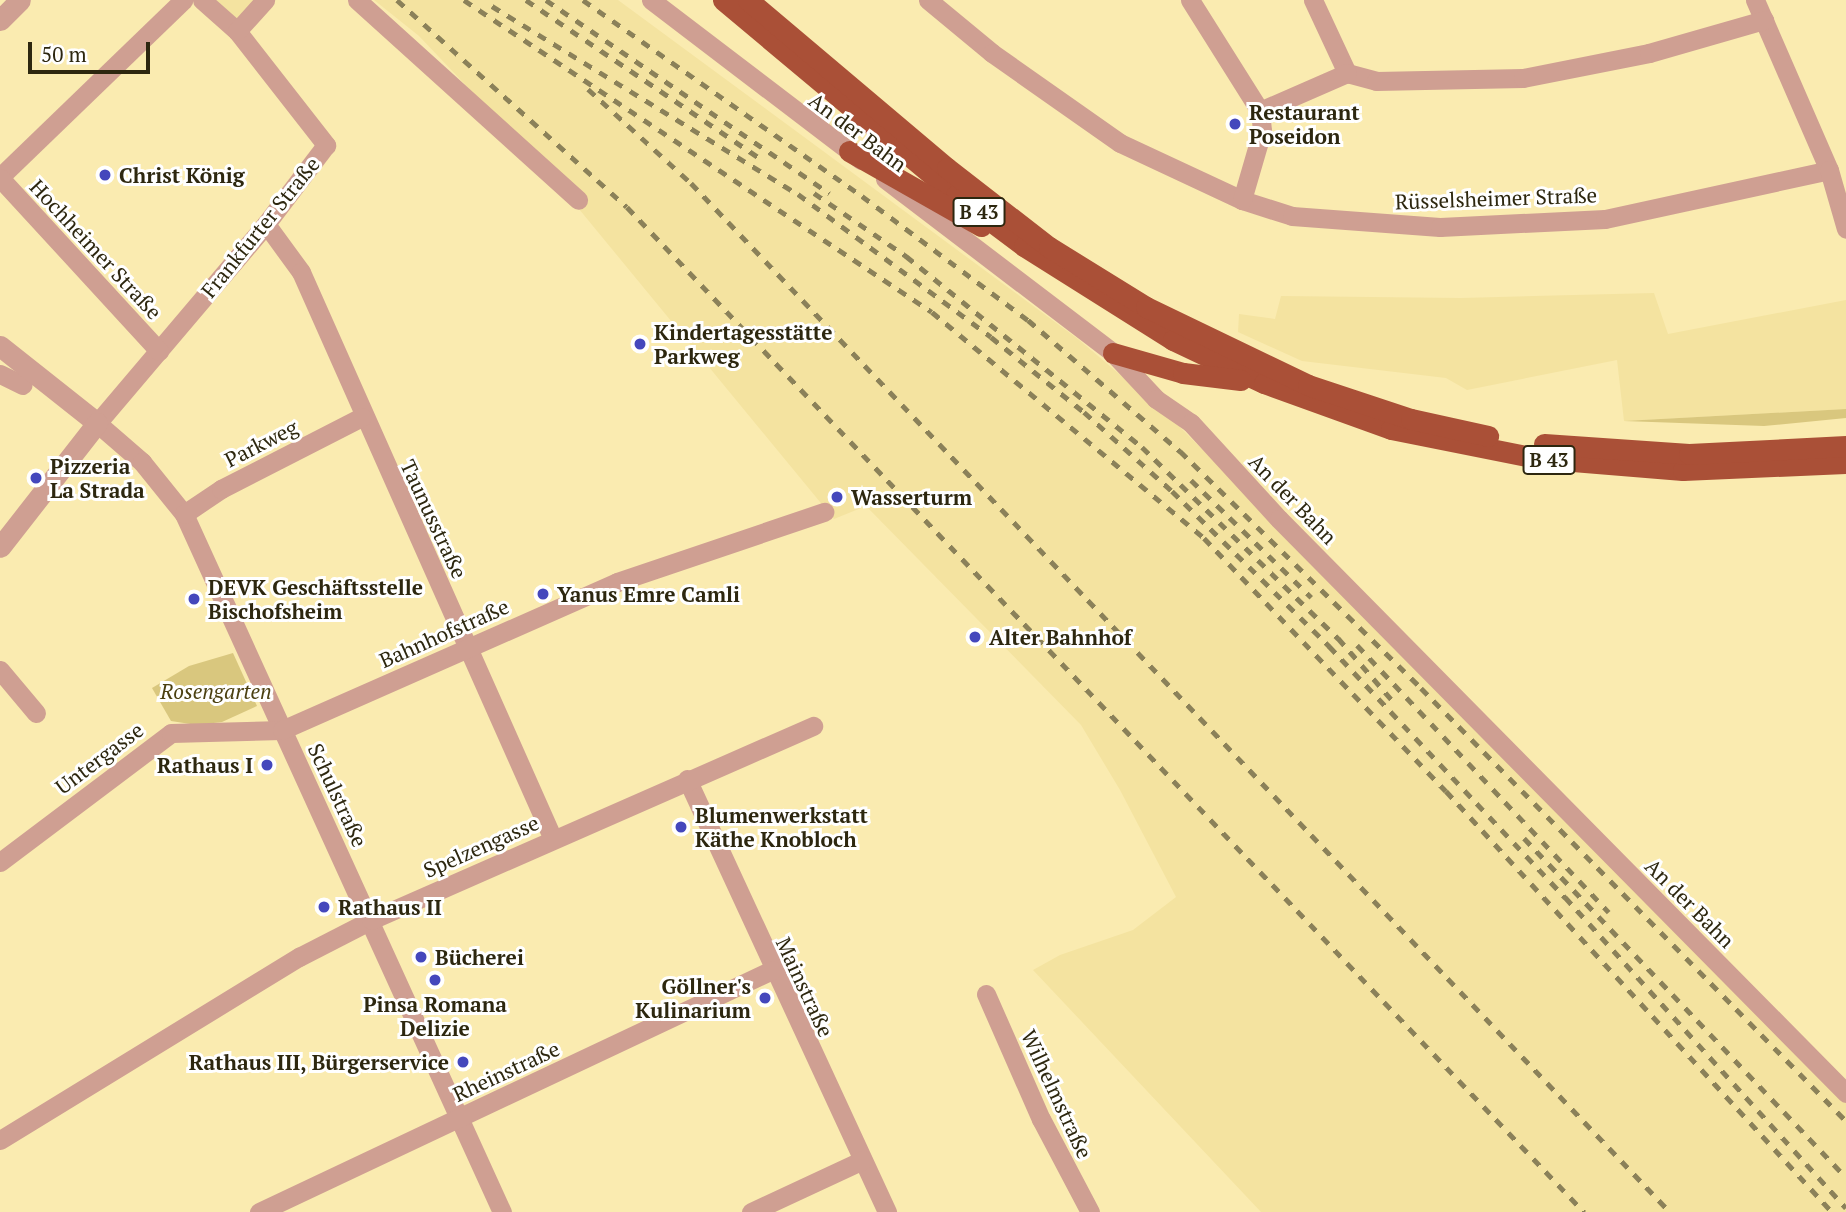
<!DOCTYPE html>
<meta charset="utf-8">
<style>
body{margin:0}
#map{position:relative;width:1846px;height:1212px;overflow:hidden;background:#faebb0;font-family:"PT Serif",serif}
div>[style]{position:absolute}
.built>*{inset:0;background:#f4e3a0}
.green>*{inset:0;background:#d9c77e}
.minor>*{height:19px;margin:-9.5px;padding:0 9.5px;transform-origin:9.5px;border-radius:9.5px;background:#cf9f92}
.tertiary>*{height:21px;margin:-10.5px;padding:0 10.5px;transform-origin:10.5px;border-radius:10.5px;background:#cf9f92}
.trunk>*{height:21px;margin:-10.5px;padding:0 10.5px;transform-origin:10.5px;border-radius:10.5px;background:#aa5037}
.rail>*{height:5px;margin-top:-2.5px;transform-origin:0;background:repeating-linear-gradient(90deg,#8b8159 0 9px,transparent 0 18px)}
.dots>*{width:19px;height:19px;translate:-50% -50%;box-sizing:border-box;border:4px solid #fff;border-radius:50%}
span{translate:-50% -50%;white-space:nowrap;text-align:center;line-height:1.15;-webkit-text-stroke:6px #fff;paint-order:stroke}
.shield-label span{padding:2px 5px;background:#fff;border:2px solid;border-radius:5px;-webkit-text-stroke-width:0}
.shield-label{font-size:19px;color:#2d270f;font-weight:700}
.poi-label{font-size:21px;color:#2d270f;font-weight:700}
.left{translate:0 -50%;text-align:left}
.right{translate:-100% -50%;text-align:right}
.street-label{font-size:21px;color:#2d270f}
.park-label{font-size:21px;color:#4b4011;font-style:italic}
.scale{position:absolute;left:28px;top:42px;width:122px;height:32px;box-sizing:border-box;border:4px solid #2d270f;border-top:0;padding-left:9px;font-size:21px;line-height:24px;white-space:nowrap;color:#2d270f;-webkit-text-stroke:5px #fff;paint-order:stroke}
</style>
<div id="map">
<div class="built">
<div style="clip-path:polygon(216px 0,258px 0,239px 21px)"></div>
<div style="clip-path:polygon(374px 0,618px 0,1078px 339px,1171px 418px,1846px 1097px,1846px 1212px,1261px 1212px,1033px 970px,1060px 955px,1133px 930px,1176px 897px,1120px 790px,1081px 725px,866px 506px,834px 519px,551px 175px,419px 36px)"></div>
<div style="clip-path:polygon(1654px 293px,1668px 334px,1846px 300px,1846px 409px,1624px 421px,1617px 360px,1467px 390px,1446px 378px,1302px 361px,1238px 332px,1239px 314px,1275px 319px,1281px 296px,1461px 298px)"></div>
</div>
<div class="green">
<div style="clip-path:polygon(1846px 409px,1846px 418px,1764px 426px,1624px 421px)"></div>
<div style="clip-path:polygon(233px 653px,257px 706px,222px 722px,197px 725px,171px 721px,152px 688px,189px 666px)"></div>
</div>
<div class="minor">
<div style="left:202px;top:0;width:47px;rotate:41.5deg"></div>
<div style="left:237px;top:31px;width:145px;rotate:52deg"></div>
<div style="left:326px;top:145px;width:99px;rotate:127.2deg"></div>
<div style="left:266px;top:224px;width:261px;rotate:130.3deg"></div>
<div style="left:97px;top:423px;width:60px;rotate:40.9deg"></div>
<div style="left:142px;top:462px;width:67px;rotate:51.1deg"></div>
<div style="left:184px;top:514px;width:767px;rotate:65.51deg"></div>
<div style="left:357px;top:0;width:298px;rotate:42.1deg"></div>
<div style="left:651px;top:0;width:264px;rotate:37.3deg"></div>
<div style="left:928px;top:0;width:83px;rotate:39.6deg"></div>
<div style="left:992px;top:53px;width:156px;rotate:35.1deg"></div>
<div style="left:1120px;top:143px;width:135px;rotate:25deg"></div>
<div style="left:1242px;top:200px;width:52px;rotate:17.7deg"></div>
<div style="left:1292px;top:216px;width:148px;rotate:4.3deg"></div>
<div style="left:1440px;top:227px;width:165px;rotate:-2.8deg"></div>
<div style="left:1605px;top:219px;width:229px;rotate:-12.3deg"></div>
<div style="left:1190px;top:0;width:131px;rotate:57.8deg"></div>
<div style="left:1260px;top:111px;width:20px;rotate:84deg"></div>
<div style="left:1262px;top:131px;width:72px;rotate:106.2deg"></div>
<div style="left:1313px;top:0;width:81px;rotate:65deg"></div>
<div style="left:1755px;top:0;width:185px;rotate:66.5deg"></div>
<div style="left:1829px;top:170px;width:61px;rotate:73.9deg"></div>
<div style="left:237px;top:31px;width:42px;rotate:-47.9deg"></div>
<div style="left:1347px;top:73px;width:30px;rotate:15deg"></div>
<div style="left:1376px;top:81px;width:147px;rotate:-1.2deg"></div>
<div style="left:1523px;top:78px;width:128px;rotate:-11.2deg"></div>
<div style="left:1649px;top:53px;width:120px;rotate:-16deg"></div>
<div style="left:1260px;top:111px;width:95px;rotate:-23.6deg"></div>
<div style="left:0;top:177px;width:255px;rotate:-44deg"></div>
<div style="left:0;top:178px;width:235px;rotate:47.4deg"></div>
<div style="left:885px;top:179px;width:287px;rotate:37.3deg"></div>
<div style="left:1113px;top:353px;width:63px;rotate:46.9deg"></div>
<div style="left:1156px;top:399px;width:42px;rotate:34.4deg"></div>
<div style="left:1191px;top:423px;width:130px;rotate:47.5deg"></div>
<div style="left:1279px;top:519px;width:807px;rotate:45.35deg"></div>
<div style="left:266px;top:224px;width:59px;rotate:53.9deg"></div>
<div style="left:301px;top:272px;width:620px;rotate:66.04deg"></div>
<div style="left:0;top:374px;width:25px;rotate:26deg"></div>
<div style="left:184px;top:514px;width:45px;rotate:-34deg"></div>
<div style="left:221px;top:489px;width:158px;rotate:-27.1deg"></div>
<div style="left:0;top:670px;width:56px;rotate:50.1deg"></div>
<div style="left:687px;top:779px;width:477px;rotate:65.2deg"></div>
<div style="left:0;top:862px;width:214px;rotate:-37deg"></div>
<div style="left:171px;top:733px;width:111px;rotate:-1.5deg"></div>
<div style="left:282px;top:730px;width:366px;rotate:-23.8deg"></div>
<div style="left:617px;top:582px;width:219px;rotate:-18.7deg"></div>
<div style="left:986px;top:994px;width:137px;rotate:66.3deg"></div>
<div style="left:1041px;top:1119px;width:105px;rotate:62.2deg"></div>
<div style="left:0;top:1140px;width:351px;rotate:-31.5deg"></div>
<div style="left:299px;top:957px;width:81px;rotate:-27.2deg"></div>
<div style="left:371px;top:920px;width:483px;rotate:-23.7deg"></div>
<div style="left:259px;top:1212px;width:567px;rotate:-25.25deg"></div>
<div style="left:751px;top:1212px;width:123px;rotate:-24.9deg"></div>
</div>
<div class="tertiary">
<div style="left:0;top:20px;width:28px;rotate:-45deg"></div>
<div style="left:0;top:346px;width:124px;rotate:38.4deg"></div>
<div style="left:97px;top:423px;width:157px;rotate:128deg"></div>
</div>
<div class="trunk">
<div style="left:723px;top:0;width:304px;rotate:39.9deg"></div>
<div style="left:956px;top:195px;width:85px;rotate:36.9deg"></div>
<div style="left:1024px;top:246px;width:176px;rotate:32.2deg"></div>
<div style="left:1173px;top:340px;width:101px;rotate:25.3deg"></div>
<div style="left:1264px;top:383px;width:135px;rotate:19.9deg"></div>
<div style="left:1391px;top:429px;width:148px;rotate:11.3deg"></div>
<div style="left:1536px;top:458px;width:147px;rotate:4.7deg"></div>
<div style="left:1683px;top:470px;width:163px;rotate:-2.5deg"></div>
<div style="left:748px;top:0;width:260px;rotate:40.2deg"></div>
<div style="left:947px;top:168px;width:129px;rotate:37.8deg"></div>
<div style="left:1049px;top:247px;width:114px;rotate:31.7deg"></div>
<div style="left:1146px;top:307px;width:180px;rotate:25.7deg"></div>
<div style="left:1308px;top:385px;width:108px;rotate:18.3deg"></div>
<div style="left:1411px;top:419px;width:79px;rotate:12.4deg"></div>
<div style="left:849px;top:151px;width:152px;rotate:29.6deg"></div>
<div style="left:1113px;top:353px;width:73px;rotate:15.9deg"></div>
<div style="left:1183px;top:373px;width:58px;rotate:6.9deg"></div>
<div style="left:1544px;top:444px;width:145px;rotate:3.9deg"></div>
<div style="left:1689px;top:454px;width:157px;rotate:-2.9deg"></div>
</div>
<div class="rail">
<div style="left:397px;top:0;width:309px;rotate:42deg"></div>
<div style="left:627px;top:207px;width:1388px;rotate:46.4deg"></div>
<div style="left:464px;top:0;width:562px;rotate:33.69deg"></div>
<div style="left:932px;top:312px;width:354px;rotate:39.7deg"></div>
<div style="left:1204px;top:538px;width:350px;rotate:46.3deg"></div>
<div style="left:1446px;top:791px;width:571px;rotate:47.48deg"></div>
<div style="left:526px;top:0;width:287px;rotate:34.1deg"></div>
<div style="left:546px;top:0;width:343px;rotate:34.3deg"></div>
<div style="left:583px;top:0;width:341px;rotate:35.1deg"></div>
<div style="left:862px;top:196px;width:207px;rotate:36.8deg"></div>
<div style="left:1028px;top:320px;width:201px;rotate:40.8deg"></div>
<div style="left:1180px;top:451px;width:338px;rotate:44.5deg"></div>
<div style="left:1421px;top:688px;width:607px;rotate:45.53deg"></div>
<div style="left:492px;top:6px;width:359px;rotate:31.6deg"></div>
<div style="left:798px;top:194px;width:240px;rotate:36.5deg"></div>
<div style="left:991px;top:337px;width:119px;rotate:38.9deg"></div>
<div style="left:1084px;top:412px;width:118px;rotate:41.9deg"></div>
<div style="left:1172px;top:491px;width:221px;rotate:44.6deg"></div>
<div style="left:1329px;top:646px;width:345px;rotate:46.8deg"></div>
<div style="left:1565px;top:897px;width:419px;rotate:47.9deg"></div>
<div style="left:588px;top:89px;width:139px;rotate:42.4deg"></div>
<div style="left:691px;top:183px;width:1420px;rotate:46.43deg"></div>
<div style="left:814px;top:193px;width:112px;rotate:34.4deg"></div>
<div style="left:906px;top:256px;width:304px;rotate:39deg"></div>
<div style="left:1142px;top:447px;width:274px;rotate:44.3deg"></div>
<div style="left:1338px;top:638px;width:81px;rotate:49deg"></div>
<div style="left:1191px;top:480px;width:168px;rotate:44.3deg"></div>
<div style="left:1357px;top:645px;width:367px;rotate:46.7deg"></div>
<div style="left:1524px;top:838px;width:468px;rotate:46.5deg"></div>
</div>
<div class="dots">
<div style="left:1235px;top:124px;background:#4447bc"></div>
<div style="left:105px;top:175px;background:#4447bc"></div>
<div style="left:640px;top:344px;background:#4447bc"></div>
<div style="left:36px;top:478px;background:#4447bc"></div>
<div style="left:837px;top:497px;background:#4447bc"></div>
<div style="left:543px;top:594px;background:#4447bc"></div>
<div style="left:194px;top:599px;background:#4447bc"></div>
<div style="left:975px;top:637px;background:#4447bc"></div>
<div style="left:267px;top:765px;background:#4447bc"></div>
<div style="left:681px;top:827px;background:#4447bc"></div>
<div style="left:324px;top:907px;background:#4447bc"></div>
<div style="left:421px;top:957px;background:#4447bc"></div>
<div style="left:435px;top:980px;background:#4447bc"></div>
<div style="left:765px;top:998px;background:#4447bc"></div>
<div style="left:463px;top:1062px;background:#4447bc"></div>
</div>
<div class="shield-label">
<span style="left:979px;top:212px">B 43</span>
<span style="left:1549px;top:460px">B 43</span>
</div>
<div class="poi-label">
<span class="left" style="left:1249px;top:124px">Restaurant<br>Poseidon</span>
<span class="left" style="left:119px;top:175px">Christ König</span>
<span class="left" style="left:654px;top:344px">Kindertagesstätte<br>Parkweg</span>
<span class="left" style="left:50px;top:478px">Pizzeria<br>La Strada</span>
<span class="left" style="left:851px;top:497px">Wasserturm</span>
<span class="left" style="left:208px;top:599px">DEVK Geschäftsstelle<br>Bischofsheim</span>
<span class="left" style="left:557px;top:594px">Yanus Emre Camli</span>
<span class="left" style="left:989px;top:637px">Alter Bahnhof</span>
<span class="right" style="left:253px;top:765px">Rathaus I</span>
<span class="left" style="left:695px;top:827px">Blumenwerkstatt<br>Käthe Knobloch</span>
<span class="left" style="left:338px;top:907px">Rathaus II</span>
<span class="left" style="left:435px;top:957px">Bücherei</span>
<span class="right" style="left:751px;top:998px">Göllner's<br>Kulinarium</span>
<span style="left:435px;top:1016px">Pinsa Romana<br>Delizie</span>
<span class="right" style="left:449px;top:1062px">Rathaus III, Bürgerservice</span>
</div>
<div class="street-label">
<span style="left:858px;top:132px;rotate:37deg">An der Bahn</span>
<span style="left:1496px;top:198px;rotate:-2deg">Rüsselsheimer Straße</span>
<span style="left:260px;top:227px;rotate:-51deg">Frankfurter Straße</span>
<span style="left:96px;top:249px;rotate:47deg">Hochheimer Straße</span>
<span style="left:261px;top:443px;rotate:-27deg">Parkweg</span>
<span style="left:1293px;top:499px;rotate:46deg">An der Bahn</span>
<span style="left:434px;top:519px;rotate:65deg">Taunusstraße</span>
<span style="left:444px;top:633px;rotate:-24deg">Bahnhofstraße</span>
<span style="left:99px;top:758px;rotate:-37deg">Untergasse</span>
<span style="left:338px;top:795px;rotate:65deg">Schulstraße</span>
<span style="left:481px;top:846px;rotate:-24deg">Spelzengasse</span>
<span style="left:1690px;top:903px;rotate:45deg">An der Bahn</span>
<span style="left:805px;top:987px;rotate:65deg">Mainstraße</span>
<span style="left:506px;top:1071px;rotate:-25deg">Rheinstraße</span>
<span style="left:1057px;top:1094px;rotate:65deg">Wilhelmstraße</span>
</div>
<div class="park-label">
<span style="left:216px;top:691px">Rosengarten</span>
</div>
<div class="scale">50 m</div>
</div>
